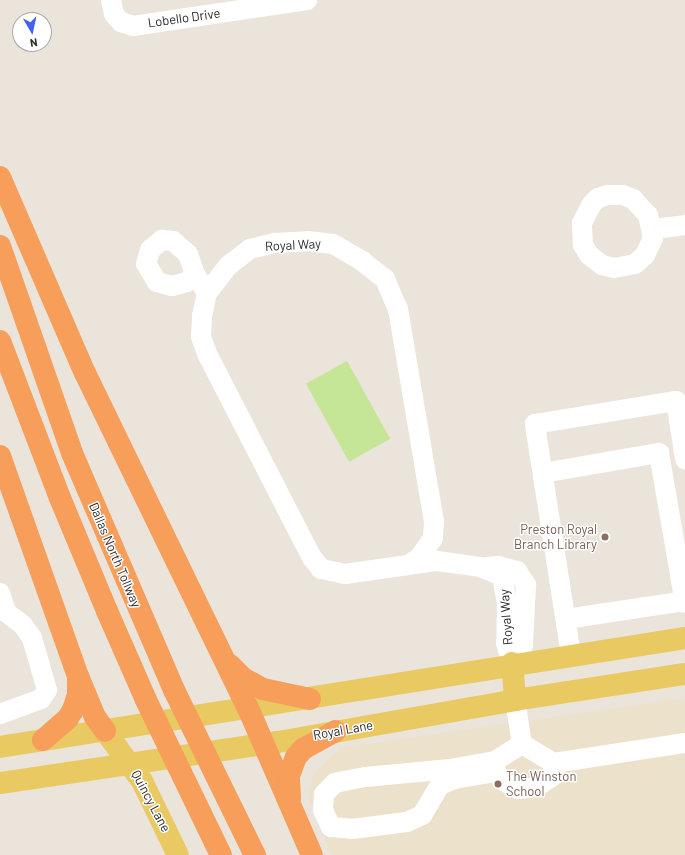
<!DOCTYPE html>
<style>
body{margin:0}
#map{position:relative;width:685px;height:855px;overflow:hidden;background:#eae4db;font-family:Barlow,sans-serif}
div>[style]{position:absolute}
.education>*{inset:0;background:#ece1cb}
.pitch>*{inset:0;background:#c4e696;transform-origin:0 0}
.minor>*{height:20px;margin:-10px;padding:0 10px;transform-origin:10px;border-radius:10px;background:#fff}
.major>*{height:22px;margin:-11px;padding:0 11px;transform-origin:11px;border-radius:11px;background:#e9c961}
.highway>*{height:22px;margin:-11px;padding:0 11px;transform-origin:11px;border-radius:11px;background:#f69e5a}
.dots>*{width:11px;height:11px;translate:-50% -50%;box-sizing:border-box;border:2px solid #fff;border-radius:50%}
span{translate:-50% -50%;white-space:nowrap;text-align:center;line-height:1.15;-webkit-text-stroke:3px #fff;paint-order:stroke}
.street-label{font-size:13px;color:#292929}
.education-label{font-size:13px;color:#785e54}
.right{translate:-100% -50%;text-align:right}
.left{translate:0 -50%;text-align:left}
.north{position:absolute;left:12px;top:12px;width:40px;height:40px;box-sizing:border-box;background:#fff;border:1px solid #a9a9a9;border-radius:50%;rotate:171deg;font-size:11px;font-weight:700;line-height:16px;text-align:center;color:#292929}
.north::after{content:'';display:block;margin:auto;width:14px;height:18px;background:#4263f1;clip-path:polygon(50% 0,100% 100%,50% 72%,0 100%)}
</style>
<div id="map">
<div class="education">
<div style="clip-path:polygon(685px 698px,685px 855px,331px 855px,308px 796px,314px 773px,340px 748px)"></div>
</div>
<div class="pitch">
<div style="left:347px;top:361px;width:89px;height:47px;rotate:61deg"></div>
</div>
<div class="minor">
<div style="left:111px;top:0;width:14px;rotate:78deg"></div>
<div style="left:114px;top:14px;width:11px;rotate:49deg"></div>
<div style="left:121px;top:22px;width:13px;rotate:18deg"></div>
<div style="left:133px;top:26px;width:176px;rotate:-8.5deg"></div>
<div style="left:608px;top:195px;width:15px"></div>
<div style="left:623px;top:195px;width:11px;rotate:22deg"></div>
<div style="left:633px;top:199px;width:22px;rotate:47deg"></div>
<div style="left:648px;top:215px;width:24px;rotate:78deg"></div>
<div style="left:653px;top:238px;width:19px;rotate:115deg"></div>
<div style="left:645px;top:255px;width:13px;rotate:138deg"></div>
<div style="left:635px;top:264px;width:21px;rotate:169deg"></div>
<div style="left:614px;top:268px;width:12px;rotate:-166deg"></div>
<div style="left:602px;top:265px;width:16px;rotate:-142deg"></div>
<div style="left:589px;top:255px;width:12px;rotate:-121deg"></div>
<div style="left:583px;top:245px;width:22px;rotate:-93deg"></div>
<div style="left:582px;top:223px;width:20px;rotate:-63deg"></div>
<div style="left:591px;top:205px;width:10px;rotate:-45deg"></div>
<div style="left:598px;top:198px;width:10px;rotate:-17deg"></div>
<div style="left:653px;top:229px;width:32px;rotate:-7deg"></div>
<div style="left:308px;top:241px;width:25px;rotate:7deg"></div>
<div style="left:333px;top:244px;width:34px;rotate:30deg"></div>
<div style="left:362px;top:261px;width:29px;rotate:38deg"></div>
<div style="left:385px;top:279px;width:33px;rotate:67deg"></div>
<div style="left:398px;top:309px;width:216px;rotate:80.4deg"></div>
<div style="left:434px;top:522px;width:16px;rotate:94deg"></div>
<div style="left:433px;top:538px;width:24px;rotate:125deg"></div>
<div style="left:419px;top:558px;width:13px;rotate:148deg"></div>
<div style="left:408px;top:565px;width:64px;rotate:171.9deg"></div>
<div style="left:345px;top:574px;width:25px;rotate:-168deg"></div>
<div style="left:321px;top:569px;width:16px;rotate:-128deg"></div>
<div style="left:311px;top:556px;width:225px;rotate:-117.2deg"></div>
<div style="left:208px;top:356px;width:20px;rotate:-110deg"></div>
<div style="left:201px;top:337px;width:21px;rotate:-87deg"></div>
<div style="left:202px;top:316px;width:24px;rotate:-78deg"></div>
<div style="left:207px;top:293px;width:34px;rotate:-52deg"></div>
<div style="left:228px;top:266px;width:28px;rotate:-38deg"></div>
<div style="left:250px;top:249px;width:25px;rotate:-14deg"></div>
<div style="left:274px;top:243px;width:34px;rotate:-3deg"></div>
<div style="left:195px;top:274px;width:11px;rotate:135deg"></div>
<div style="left:187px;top:282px;width:16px;rotate:165deg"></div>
<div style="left:172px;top:286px;width:16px;rotate:-165deg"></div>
<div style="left:157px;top:282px;width:21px;rotate:-121deg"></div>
<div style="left:146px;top:264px;width:15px;rotate:-74deg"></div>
<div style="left:150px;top:250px;width:16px;rotate:-40deg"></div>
<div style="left:162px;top:240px;width:11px;rotate:5deg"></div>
<div style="left:173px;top:241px;width:20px;rotate:41deg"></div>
<div style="left:188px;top:254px;width:21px;rotate:71deg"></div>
<div style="left:195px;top:274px;width:22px;rotate:58deg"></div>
<div style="left:543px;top:473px;width:118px;rotate:-9.8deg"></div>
<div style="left:659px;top:453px;width:152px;rotate:80.2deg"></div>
<div style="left:408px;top:565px;width:29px;rotate:-8deg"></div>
<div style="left:437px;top:561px;width:43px;rotate:7.9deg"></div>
<div style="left:480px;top:567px;width:24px;rotate:22deg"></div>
<div style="left:502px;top:576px;width:28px;rotate:80deg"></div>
<div style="left:507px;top:604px;width:39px;rotate:91deg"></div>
<div style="left:506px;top:643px;width:21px;rotate:73deg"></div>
<div style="left:487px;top:567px;width:11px;rotate:-5deg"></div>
<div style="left:498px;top:566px;width:20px;rotate:15deg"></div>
<div style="left:517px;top:571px;width:17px;rotate:57deg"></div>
<div style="left:526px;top:585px;width:60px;rotate:92.9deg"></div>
<div style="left:523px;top:645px;width:21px;rotate:121deg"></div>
<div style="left:0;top:593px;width:20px;rotate:72deg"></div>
<div style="left:566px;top:619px;width:120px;rotate:-8.6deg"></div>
<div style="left:571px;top:655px;width:234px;rotate:-98.9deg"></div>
<div style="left:535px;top:424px;width:143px;rotate:-9.3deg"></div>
<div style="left:676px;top:401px;width:59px;rotate:81.2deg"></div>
<div style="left:515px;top:700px;width:45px;rotate:81deg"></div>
<div style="left:0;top:714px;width:44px;rotate:-20.1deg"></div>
<div style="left:41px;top:699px;width:11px;rotate:-56deg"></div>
<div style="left:47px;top:690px;width:54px;rotate:-106.1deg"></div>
<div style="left:32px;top:638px;width:16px;rotate:-125deg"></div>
<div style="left:23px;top:625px;width:21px;rotate:-143deg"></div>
<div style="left:522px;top:744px;width:37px;rotate:31deg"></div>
<div style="left:554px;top:763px;width:133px;rotate:-8.7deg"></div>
<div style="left:522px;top:744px;width:32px;rotate:148deg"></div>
<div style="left:495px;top:761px;width:11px;rotate:90deg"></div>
<div style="left:495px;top:772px;width:14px;rotate:45deg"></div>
<div style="left:505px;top:782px;width:15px;rotate:28deg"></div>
<div style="left:518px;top:789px;width:18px;rotate:-6deg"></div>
<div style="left:536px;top:787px;width:20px;rotate:-33deg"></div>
<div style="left:553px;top:776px;width:13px;rotate:-86deg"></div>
<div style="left:495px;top:761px;width:46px;rotate:169.9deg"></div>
<div style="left:450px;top:769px;width:85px;rotate:174.6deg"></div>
<div style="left:365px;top:777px;width:31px;rotate:169deg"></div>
<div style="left:335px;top:783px;width:16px;rotate:135deg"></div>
<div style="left:324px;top:794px;width:16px;rotate:94deg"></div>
<div style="left:323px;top:810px;width:19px;rotate:65deg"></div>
<div style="left:331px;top:827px;width:21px;rotate:5deg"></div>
<div style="left:352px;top:829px;width:55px;rotate:-7.3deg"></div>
<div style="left:407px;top:822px;width:17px;rotate:-25deg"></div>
<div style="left:422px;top:815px;width:35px;rotate:-59deg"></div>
<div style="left:440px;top:785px;width:16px;rotate:-22deg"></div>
<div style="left:455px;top:779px;width:41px;rotate:-9.9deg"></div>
</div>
<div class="major">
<div style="left:512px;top:663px;width:37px;rotate:85deg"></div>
<div style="left:105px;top:731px;width:62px;rotate:53.5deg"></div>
<div style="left:142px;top:781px;width:82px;rotate:64.1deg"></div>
<div style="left:0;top:747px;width:694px;rotate:-9.04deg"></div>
<div style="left:0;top:783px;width:281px;rotate:-8.4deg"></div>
<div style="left:278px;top:742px;width:241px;rotate:-10deg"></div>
<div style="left:515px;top:700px;width:172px;rotate:-8.7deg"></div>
</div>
<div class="highway">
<div style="left:0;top:177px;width:214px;rotate:66.6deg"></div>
<div style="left:85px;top:373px;width:373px;rotate:64.1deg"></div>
<div style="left:248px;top:708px;width:160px;rotate:66.5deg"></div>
<div style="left:0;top:246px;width:219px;rotate:70.8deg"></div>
<div style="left:72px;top:453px;width:260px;rotate:66.7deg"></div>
<div style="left:175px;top:692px;width:182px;rotate:63.9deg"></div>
<div style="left:0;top:341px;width:168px;rotate:69.1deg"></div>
<div style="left:60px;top:498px;width:122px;rotate:67.4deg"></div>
<div style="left:107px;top:611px;width:97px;rotate:66.3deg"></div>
<div style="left:146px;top:700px;width:172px;rotate:64.2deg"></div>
<div style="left:0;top:456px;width:233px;rotate:70.5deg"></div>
<div style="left:78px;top:676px;width:44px;rotate:67.5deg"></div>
<div style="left:95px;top:717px;width:17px;rotate:54deg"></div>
<div style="left:230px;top:665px;width:18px;rotate:45deg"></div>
<div style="left:243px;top:678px;width:23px;rotate:29deg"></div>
<div style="left:263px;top:689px;width:48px;rotate:12deg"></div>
<div style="left:43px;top:740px;width:33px;rotate:-41deg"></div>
<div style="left:68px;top:718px;width:9px;rotate:-58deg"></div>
<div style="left:73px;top:710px;width:16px;rotate:-72deg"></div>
<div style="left:78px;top:695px;width:18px;rotate:-90deg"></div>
<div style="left:290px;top:798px;width:22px;rotate:-93deg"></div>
<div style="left:289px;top:776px;width:20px;rotate:-70deg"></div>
<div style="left:296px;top:757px;width:11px;rotate:-49deg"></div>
<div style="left:303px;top:749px;width:37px;rotate:-29deg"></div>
</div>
<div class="dots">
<div style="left:605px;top:537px;background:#8d6e63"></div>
<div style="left:498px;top:784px;background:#8d6e63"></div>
</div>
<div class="street-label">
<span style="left:184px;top:18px;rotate:-8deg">Lobello Drive</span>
<span style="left:293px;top:245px;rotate:-3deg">Royal Way</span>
<span style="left:115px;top:555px;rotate:67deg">Dallas North Tollway</span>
<span style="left:506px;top:617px;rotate:-94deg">Royal Way</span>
<span style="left:343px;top:730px;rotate:-10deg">Royal Lane</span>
<span style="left:151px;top:801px;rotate:62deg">Quincy Lane</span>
</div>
<div class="education-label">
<span class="right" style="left:597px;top:537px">Preston Royal<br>Branch Library</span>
<span class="left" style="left:506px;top:784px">The Winston<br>School</span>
</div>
<div class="north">N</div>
</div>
